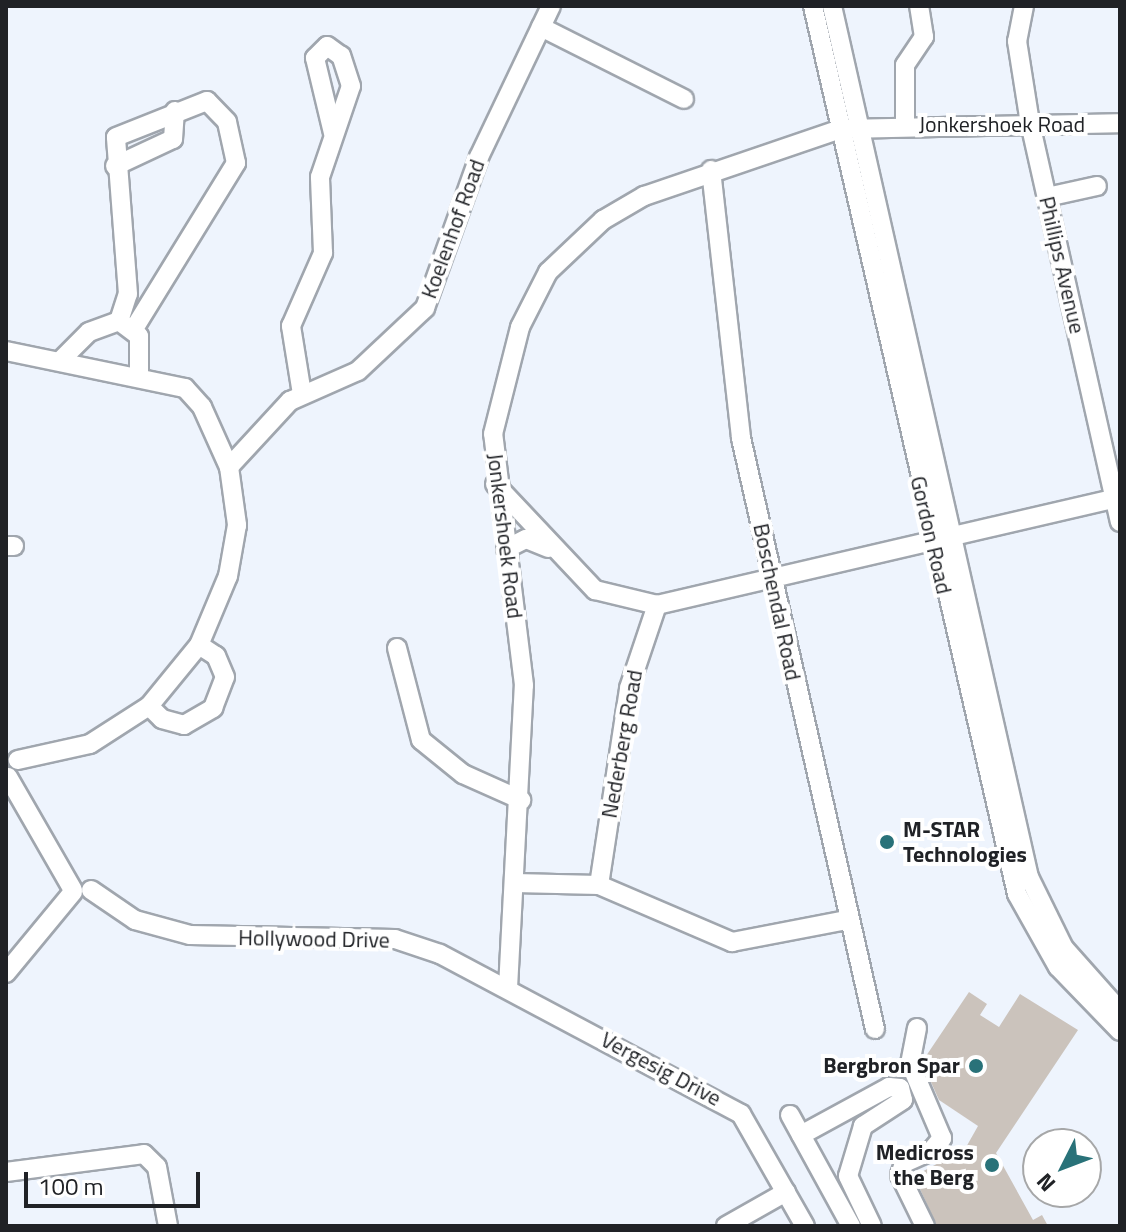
<!DOCTYPE html>
<style>
body{margin:0}
#map{position:relative;width:1126px;height:1232px;overflow:hidden;background:#eef4fd;font-family:"Titillium Web",sans-serif}
div>[style]{position:absolute}
.building>*{inset:0;background:#cbc3bc}
.roads{filter:drop-shadow(2px 0 #a0a6ae) drop-shadow(-2px 0 #a0a6ae) drop-shadow(0 2px #a0a6ae) drop-shadow(0 -2px #a0a6ae)}
.minor>*{height:18px;margin:-9px;padding:0 9px;transform-origin:9px;border-radius:9px;background:#fff}
.dots>*{width:22px;height:22px;translate:-50% -50%;box-sizing:border-box;border:4px solid #fff;border-radius:50%}
span{translate:-50% -50%;white-space:nowrap;text-align:center;line-height:1.15;-webkit-text-stroke:8px #fff;paint-order:stroke}
.street-label{font-size:22px;color:#202226}
.poi-label{font-size:22px;color:#202226;font-weight:700}
.left{translate:0 -50%;text-align:left}
.right{translate:-100% -50%;text-align:right}
.frame{position:absolute;inset:0;border:8px solid #202226;pointer-events:none}
.north{position:absolute;left:1022px;top:1128px;width:80px;height:80px;box-sizing:border-box;background:#fff;border:2px solid #a6a7a8;border-radius:50%;rotate:228deg;font-size:22px;font-weight:700;line-height:32px;text-align:center;color:#202226}
.north::after{content:'';display:block;margin:auto;width:28px;height:36px;background:#297279;clip-path:polygon(50% 0,100% 100%,50% 72%,0 100%)}
.scale{position:absolute;left:24px;top:1172px;width:176px;height:36px;box-sizing:border-box;border:4px solid #202226;border-top:0;padding-left:10px;font-size:24px;line-height:28px;white-space:nowrap;color:#202226;-webkit-text-stroke:6px #fff;paint-order:stroke}
</style>
<div id="map">
<div class="building">
<div style="clip-path:polygon(969px 992px,987px 1004px,980px 1015px,999px 1027px,1020px 994px,1078px 1030px,996px 1153px,1033px 1220px,1042px 1215px,1048px 1226px,937px 1226px,914px 1176px,965px 1149px,978px 1126px,939px 1100px,922px 1062px)"></div>
</div>
<div class="roads">
<div class="minor">
<div style="left:813px;top:6px;width:911px;rotate:77.06deg"></div>
<div style="left:1017px;top:894px;width:84px;rotate:60.7deg"></div>
<div style="left:1058px;top:967px;width:89px;rotate:45.9deg"></div>
<div style="left:832px;top:6px;width:893px;rotate:77.26deg"></div>
<div style="left:1029px;top:877px;width:79px;rotate:63.8deg"></div>
<div style="left:1064px;top:948px;width:84px;rotate:48.4deg"></div>
<div style="left:1024px;top:6px;width:36px;rotate:101deg"></div>
<div style="left:1017px;top:41px;width:83px;rotate:81deg"></div>
<div style="left:1030px;top:123px;width:409px;rotate:77.3deg"></div>
<div style="left:541px;top:27px;width:160px;rotate:26.7deg"></div>
<div style="left:905px;top:125px;width:60px;rotate:-90deg"></div>
<div style="left:905px;top:65px;width:34px;rotate:-56deg"></div>
<div style="left:924px;top:37px;width:31px;rotate:-99deg"></div>
<div style="left:115px;top:166px;width:64px;rotate:-25deg"></div>
<div style="left:173px;top:139px;width:28px;rotate:-86deg"></div>
<div style="left:711px;top:170px;width:270px;rotate:83.6deg"></div>
<div style="left:741px;top:438px;width:606px;rotate:77.23deg"></div>
<div style="left:1047px;top:197px;width:51px;rotate:-12.4deg"></div>
<div style="left:119px;top:321px;width:28px;rotate:-72deg"></div>
<div style="left:128px;top:294px;width:157px;rotate:-94.4deg"></div>
<div style="left:116px;top:137px;width:98px;rotate:-21.6deg"></div>
<div style="left:207px;top:101px;width:29px;rotate:46deg"></div>
<div style="left:227px;top:122px;width:42px;rotate:77.6deg"></div>
<div style="left:236px;top:163px;width:195px;rotate:121.6deg"></div>
<div style="left:6px;top:351px;width:183px;rotate:11.7deg"></div>
<div style="left:185px;top:388px;width:25px;rotate:48deg"></div>
<div style="left:202px;top:407px;width:66px;rotate:65.8deg"></div>
<div style="left:229px;top:467px;width:59px;rotate:82.1deg"></div>
<div style="left:237px;top:525px;width:52px;rotate:100deg"></div>
<div style="left:228px;top:576px;width:75px;rotate:112.8deg"></div>
<div style="left:199px;top:645px;width:79px;rotate:129.3deg"></div>
<div style="left:149px;top:706px;width:70px;rotate:147.2deg"></div>
<div style="left:90px;top:744px;width:74px;rotate:167.5deg"></div>
<div style="left:62px;top:359px;width:38px;rotate:-45deg"></div>
<div style="left:89px;top:332px;width:32px;rotate:-20deg"></div>
<div style="left:119px;top:321px;width:25px;rotate:37deg"></div>
<div style="left:139px;top:336px;width:40px;rotate:90deg"></div>
<div style="left:302px;top:394px;width:69px;rotate:-99.2deg"></div>
<div style="left:291px;top:326px;width:80px;rotate:-66.3deg"></div>
<div style="left:323px;top:253px;width:76px;rotate:-92.3deg"></div>
<div style="left:320px;top:177px;width:96px;rotate:-71.2deg"></div>
<div style="left:351px;top:86px;width:32px;rotate:-108deg"></div>
<div style="left:341px;top:56px;width:17px;rotate:-144deg"></div>
<div style="left:327px;top:46px;width:17px;rotate:135deg"></div>
<div style="left:315px;top:58px;width:77px;rotate:76.5deg"></div>
<div style="left:229px;top:467px;width:90px;rotate:-47.3deg"></div>
<div style="left:290px;top:401px;width:74px;rotate:-23.8deg"></div>
<div style="left:358px;top:371px;width:92px;rotate:-43.2deg"></div>
<div style="left:425px;top:308px;width:160px;rotate:-70.3deg"></div>
<div style="left:479px;top:157px;width:167px;rotate:-64.5deg"></div>
<div style="left:495px;top:484px;width:146px;rotate:46.7deg"></div>
<div style="left:595px;top:590px;width:64px;rotate:13.6deg"></div>
<div style="left:657px;top:605px;width:469px;rotate:-13.1deg"></div>
<div style="left:6px;top:546px;width:8px"></div>
<div style="left:506px;top:549px;width:22px;rotate:-27deg"></div>
<div style="left:526px;top:539px;width:24px;rotate:22deg"></div>
<div style="left:397px;top:648px;width:95px;rotate:75.4deg"></div>
<div style="left:421px;top:740px;width:54px;rotate:39deg"></div>
<div style="left:463px;top:774px;width:64px;rotate:24.1deg"></div>
<div style="left:149px;top:706px;width:18px;rotate:45deg"></div>
<div style="left:162px;top:719px;width:23px;rotate:15deg"></div>
<div style="left:184px;top:725px;width:34px;rotate:-30deg"></div>
<div style="left:213px;top:708px;width:33px;rotate:-69deg"></div>
<div style="left:225px;top:677px;width:23px;rotate:-113deg"></div>
<div style="left:216px;top:656px;width:20px;rotate:-147deg"></div>
<div style="left:8px;top:777px;width:130px;rotate:60.1deg"></div>
<div style="left:515px;top:883px;width:84px;rotate:1.4deg"></div>
<div style="left:599px;top:885px;width:145px;rotate:23.2deg"></div>
<div style="left:732px;top:942px;width:116px;rotate:-10.9deg"></div>
<div style="left:599px;top:885px;width:199px;rotate:-81.3deg"></div>
<div style="left:629px;top:688px;width:88px;rotate:-71.4deg"></div>
<div style="left:91px;top:890px;width:53px;rotate:34.3deg"></div>
<div style="left:135px;top:920px;width:57px;rotate:15.3deg"></div>
<div style="left:190px;top:935px;width:205px;rotate:1.1deg"></div>
<div style="left:395px;top:939px;width:47px;rotate:18.4deg"></div>
<div style="left:440px;top:954px;width:341px;rotate:28deg"></div>
<div style="left:741px;top:1114px;width:129px;rotate:60.3deg"></div>
<div style="left:6px;top:973px;width:105px;rotate:-50.4deg"></div>
<div style="left:508px;top:988px;width:303px;rotate:-87deg"></div>
<div style="left:524px;top:685px;width:253px;rotate:-97deg"></div>
<div style="left:493px;top:434px;width:110px;rotate:-75.8deg"></div>
<div style="left:520px;top:327px;width:62px;rotate:-63deg"></div>
<div style="left:548px;top:272px;width:76px;rotate:-43.4deg"></div>
<div style="left:603px;top:220px;width:48px;rotate:-30.3deg"></div>
<div style="left:644px;top:196px;width:208px;rotate:-18.8deg"></div>
<div style="left:841px;top:129px;width:279px;rotate:-1.2deg"></div>
<div style="left:917px;top:1028px;width:36px;rotate:101deg"></div>
<div style="left:910px;top:1063px;width:82px;rotate:66.9deg"></div>
<div style="left:942px;top:1138px;width:17px;rotate:130deg"></div>
<div style="left:931px;top:1151px;width:30px;rotate:156deg"></div>
<div style="left:904px;top:1163px;width:13px;rotate:108deg"></div>
<div style="left:900px;top:1175px;width:57px;rotate:63.9deg"></div>
<div style="left:790px;top:1115px;width:127px;rotate:61.2deg"></div>
<div style="left:801px;top:1135px;width:100px;rotate:-28.6deg"></div>
<div style="left:889px;top:1087px;width:11px;rotate:5deg"></div>
<div style="left:900px;top:1088px;width:12px;rotate:76deg"></div>
<div style="left:903px;top:1100px;width:48px;rotate:147deg"></div>
<div style="left:863px;top:1126px;width:52px;rotate:106.7deg"></div>
<div style="left:848px;top:1176px;width:55px;rotate:64.4deg"></div>
<div style="left:6px;top:1172px;width:139px;rotate:-7.4deg"></div>
<div style="left:144px;top:1154px;width:18px;rotate:45deg"></div>
<div style="left:157px;top:1167px;width:60px;rotate:79.4deg"></div>
<div style="left:726px;top:1226px;width:69px;rotate:-29.5deg"></div>
</div>
</div>
<div class="dots">
<div style="left:887px;top:842px;background:#297279"></div>
<div style="left:976px;top:1066px;background:#297279"></div>
<div style="left:992px;top:1165px;background:#297279"></div>
</div>
<div class="street-label">
<span style="left:1002px;top:125px">Jonkershoek Road</span>
<span style="left:453px;top:229px;rotate:-70deg">Koelenhof Road</span>
<span style="left:1062px;top:265px;rotate:77deg">Phillips Avenue</span>
<span style="left:931px;top:535px;rotate:77deg">Gordon Road</span>
<span style="left:505px;top:536px;rotate:83deg">Jonkershoek Road</span>
<span style="left:777px;top:602px;rotate:78deg">Boschendal Road</span>
<span style="left:622px;top:744px;rotate:-80deg">Nederberg Road</span>
<span style="left:314px;top:939px;rotate:1deg">Hollywood Drive</span>
<span style="left:661px;top:1069px;rotate:28deg">Vergesig Drive</span>
</div>
<div class="poi-label">
<span class="left" style="left:903px;top:842px">M-STAR<br>Technologies</span>
<span class="right" style="left:960px;top:1066px">Bergbron Spar</span>
<span class="right" style="left:974px;top:1165px">Medicross<br>the Berg</span>
</div>
<div class="frame"></div>
<div class="north">N</div>
<div class="scale">100 m</div>
</div>
